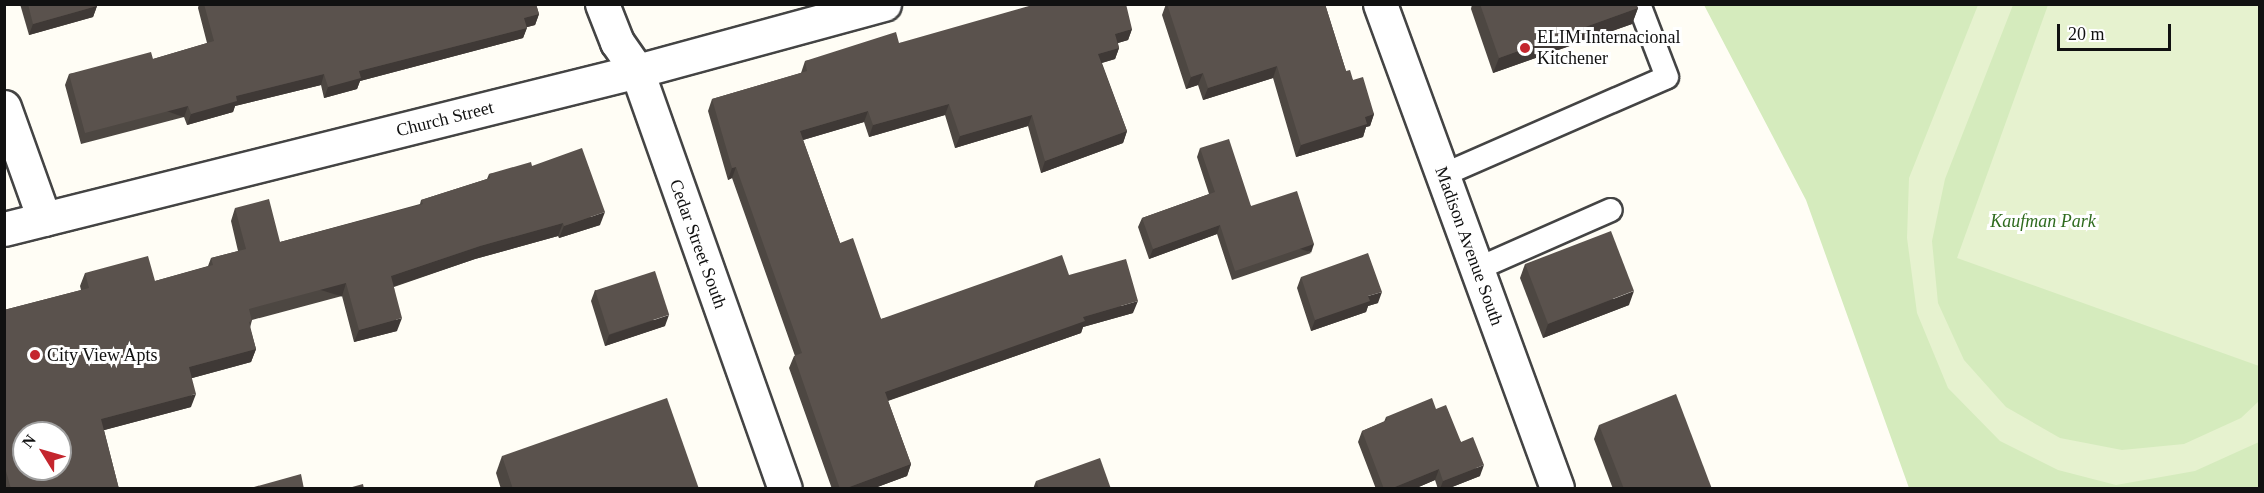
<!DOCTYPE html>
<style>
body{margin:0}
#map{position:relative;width:2264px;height:493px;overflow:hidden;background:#fffdf5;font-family:"Times New Roman",serif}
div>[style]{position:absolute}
.green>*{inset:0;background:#d5ebbd}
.pitch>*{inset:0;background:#e6f2cf}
.roads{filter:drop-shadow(2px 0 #444) drop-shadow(-2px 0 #444) drop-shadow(0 2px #444) drop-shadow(0 -2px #444)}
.service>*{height:22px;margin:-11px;padding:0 11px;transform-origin:11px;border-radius:11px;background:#fff}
.minor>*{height:33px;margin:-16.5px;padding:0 16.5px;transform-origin:16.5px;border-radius:16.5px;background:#fff}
.wall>*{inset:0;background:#4d4742}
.shaded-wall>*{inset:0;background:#3f3936;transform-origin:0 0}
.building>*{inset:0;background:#5a524d;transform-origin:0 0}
.dots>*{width:16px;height:16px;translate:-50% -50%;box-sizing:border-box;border:3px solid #fff;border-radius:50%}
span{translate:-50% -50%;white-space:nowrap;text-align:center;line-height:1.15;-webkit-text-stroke:6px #fff;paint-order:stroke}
.poi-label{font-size:18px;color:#111}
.left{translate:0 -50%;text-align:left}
.street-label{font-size:18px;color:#111}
.park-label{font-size:18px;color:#2f6b1f;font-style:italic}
.frame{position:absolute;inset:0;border:6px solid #111;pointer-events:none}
.north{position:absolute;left:12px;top:421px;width:60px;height:60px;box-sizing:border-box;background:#fff;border:2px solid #a0a0a0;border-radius:50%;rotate:307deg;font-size:16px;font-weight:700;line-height:24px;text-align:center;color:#111}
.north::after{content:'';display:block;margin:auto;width:21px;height:27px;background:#c4262e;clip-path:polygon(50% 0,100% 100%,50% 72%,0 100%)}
.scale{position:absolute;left:2057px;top:24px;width:114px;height:27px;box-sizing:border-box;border:3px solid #111;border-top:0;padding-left:8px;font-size:18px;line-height:21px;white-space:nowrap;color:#111;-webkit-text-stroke:4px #fff;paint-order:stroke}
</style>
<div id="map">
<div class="green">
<div style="clip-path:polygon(1704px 5px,2259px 5px,2259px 488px,1909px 488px,1806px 200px)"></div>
</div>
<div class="pitch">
<div style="clip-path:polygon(1978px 5px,2013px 5px,1945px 179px,1932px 241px,1938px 303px,1964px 360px,2006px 407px,2060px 438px,2122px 450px,2184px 444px,2241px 418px,2259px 401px,2259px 442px,2195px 471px,2116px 485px,2058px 470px,2000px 441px,1948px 388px,1917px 313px,1907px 238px,1909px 178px)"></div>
<div style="clip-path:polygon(2048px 5px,2259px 5px,2259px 366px,1957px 258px)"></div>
</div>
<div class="roads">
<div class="service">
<div style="left:1443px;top:175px;width:244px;rotate:-23.6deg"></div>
<div style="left:1667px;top:77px;width:78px;rotate:-111deg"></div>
<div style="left:1477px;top:269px;width:146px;rotate:-23.8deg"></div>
</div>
<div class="minor">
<div style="left:602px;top:4px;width:41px;rotate:68.5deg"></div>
<div style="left:617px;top:42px;width:35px;rotate:55deg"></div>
<div style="left:637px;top:71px;width:442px;rotate:70.5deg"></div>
<div style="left:1380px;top:4px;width:515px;rotate:69.91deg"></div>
<div style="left:4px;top:107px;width:119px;rotate:70.3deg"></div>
<div style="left:4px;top:229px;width:652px;rotate:-14.01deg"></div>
<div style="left:637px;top:71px;width:256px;rotate:-15.2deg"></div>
</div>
</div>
<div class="wall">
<div style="clip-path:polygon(20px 4px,96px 4px,97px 6px,93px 17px,29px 35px)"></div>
<div style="clip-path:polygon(199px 4px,536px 4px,539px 14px,535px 25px,527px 27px,523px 38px,360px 81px,357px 89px,324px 98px,321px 85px,235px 106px,233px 112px,187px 125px,184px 117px,81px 144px,65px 85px,69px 74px,153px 59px,207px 43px,198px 8px)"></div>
<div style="clip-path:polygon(1166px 4px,1325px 4px,1346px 71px,1353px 80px,1374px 114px,1370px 126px,1366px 127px,1363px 137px,1296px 157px,1273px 78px,1203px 100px,1198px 85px,1186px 89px,1162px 15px)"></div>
<div style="clip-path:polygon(1472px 4px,1636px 4px,1638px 8px,1632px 24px,1493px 73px,1471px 9px)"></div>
<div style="clip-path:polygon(1132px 29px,1128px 40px,1118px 43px,1119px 48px,1115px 59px,1102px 63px,1127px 131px,1123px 143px,1041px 173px,1028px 126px,955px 148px,945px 115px,869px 137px,864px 122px,803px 140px,840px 243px,881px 319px,1069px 275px,1133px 313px,1083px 327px,1081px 333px,888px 401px,911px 464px,907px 476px,872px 489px,832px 489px,789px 368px,794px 356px,795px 356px,732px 178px,728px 180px,708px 111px,712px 99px,801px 73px,805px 61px,899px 43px)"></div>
<div style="clip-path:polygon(1200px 148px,1251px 206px,1311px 253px,1232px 280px,1217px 234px,1149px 259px,1138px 227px,1142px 218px,1209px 194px,1197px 157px)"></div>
<div style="clip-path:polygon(532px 166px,600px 225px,559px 238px,558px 236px,475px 259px,394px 287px,397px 331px,354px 342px,342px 296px,252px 320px,250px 328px,256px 349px,251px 362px,192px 378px,191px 407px,104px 430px,119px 489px,4px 489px,4px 310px,81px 290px,80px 286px,85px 273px,155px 281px,208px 266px,211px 258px,238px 251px,231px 221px,235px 208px,280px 242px,420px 204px,421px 200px,487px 179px,489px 174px)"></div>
<div style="clip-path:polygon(1525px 264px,1629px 305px,1543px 338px,1520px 278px)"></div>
<div style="clip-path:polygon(1301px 277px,1378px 303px,1368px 306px,1366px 312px,1311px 331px,1297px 288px)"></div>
<div style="clip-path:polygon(595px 290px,665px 326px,605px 346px,591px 301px)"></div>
<div style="clip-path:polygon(1436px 409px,1461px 442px,1480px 476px,1447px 489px,1438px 489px,1435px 480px,1414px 489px,1376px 489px,1358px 442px,1362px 431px,1384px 422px,1386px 417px)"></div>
<div style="clip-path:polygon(1599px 425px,1712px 489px,1613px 489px,1594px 439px)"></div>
<div style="clip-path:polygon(502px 456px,699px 489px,501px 489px,496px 473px)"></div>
<div style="clip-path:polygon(1036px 481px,1111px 489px,1033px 489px)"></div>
</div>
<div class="shaded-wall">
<div style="clip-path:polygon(97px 6px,93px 17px,29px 35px,33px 24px)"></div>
<div style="clip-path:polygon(1638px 8px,1632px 24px,1493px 73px,1499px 58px)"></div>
<div style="clip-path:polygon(539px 14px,535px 25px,520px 29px,524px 18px)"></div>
<div style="clip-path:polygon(527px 28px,523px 38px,360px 81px,357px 89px,324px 98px,328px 87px,359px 71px)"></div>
<div style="clip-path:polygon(1132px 29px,1128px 40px,1111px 45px,1115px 34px)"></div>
<div style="clip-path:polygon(1119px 48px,1115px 59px,1094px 65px,1098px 54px)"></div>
<div style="clip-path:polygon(1277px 66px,1273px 78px,1203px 100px,1208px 88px)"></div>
<div style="clip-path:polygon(1203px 73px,1198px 85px,1186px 89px,1191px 77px)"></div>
<div style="clip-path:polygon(324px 74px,321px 85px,235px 106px,233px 112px,187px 125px,191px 114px,236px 96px)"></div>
<div style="clip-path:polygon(949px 104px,945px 115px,869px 137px,873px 125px)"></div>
<div style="left:188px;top:106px;width:12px;height:106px;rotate:110deg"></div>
<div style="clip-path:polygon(868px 111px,864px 122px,796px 142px,800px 131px)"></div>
<div style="clip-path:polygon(1374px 114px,1370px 126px,1366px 127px,1363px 137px,1296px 157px,1301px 145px,1365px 117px)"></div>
<div style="clip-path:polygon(1032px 115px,1028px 126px,955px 148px,960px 136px)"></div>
<div style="clip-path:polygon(1127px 131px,1123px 143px,1041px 173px,1045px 161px)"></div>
<div style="clip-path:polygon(736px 167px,732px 178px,728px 180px,732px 168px)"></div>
<div style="clip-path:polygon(605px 212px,600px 225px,559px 238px,564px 226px)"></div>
<div style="clip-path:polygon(563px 223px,558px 236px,475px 259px,386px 289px,391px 276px,480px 246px)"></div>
<div style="clip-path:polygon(1220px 225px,1217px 234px,1149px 259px,1153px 249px)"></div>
<div style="left:1314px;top:244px;width:9px;height:83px;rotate:108deg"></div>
<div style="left:346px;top:283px;width:14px;height:100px;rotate:107deg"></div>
<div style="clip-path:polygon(1634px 291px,1629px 305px,1543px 338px,1548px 324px)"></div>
<div style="clip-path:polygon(1382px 292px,1378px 303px,1368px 306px,1366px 312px,1311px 331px,1315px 320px,1368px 296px)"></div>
<div style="clip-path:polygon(1138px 301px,1133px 313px,1083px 327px,1081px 333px,881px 403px,885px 392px,1083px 317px)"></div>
<div style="clip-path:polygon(669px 315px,665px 326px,605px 346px,609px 335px)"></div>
<div style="clip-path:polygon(402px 318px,397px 331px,354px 342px,359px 330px)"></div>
<div style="clip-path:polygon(256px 349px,251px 362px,185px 380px,189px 367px)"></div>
<div style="clip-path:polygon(196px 394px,191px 407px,97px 432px,101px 419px)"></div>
<div style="clip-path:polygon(911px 464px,907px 476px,872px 489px,844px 489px)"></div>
<div style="clip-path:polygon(1484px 465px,1480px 476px,1447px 489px,1440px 489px,1443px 481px)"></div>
<div style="clip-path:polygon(1439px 469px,1435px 480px,1414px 489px,1390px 489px)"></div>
</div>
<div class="building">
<div style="clip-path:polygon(28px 4px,96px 4px,97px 6px,33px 24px)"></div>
<div style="clip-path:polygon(204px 4px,536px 4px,539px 14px,524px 18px,527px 28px,359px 71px,361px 78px,328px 87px,324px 74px,236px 96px,237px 101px,191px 114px,188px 106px,85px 133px,69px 74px,151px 52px,153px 59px,214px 41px)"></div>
<div style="clip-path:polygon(1036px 4px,1126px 4px,1132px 29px,1115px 34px,1119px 48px,1098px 54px,1127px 131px,1045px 161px,1032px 115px,960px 136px,949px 104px,873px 125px,868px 111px,800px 131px,840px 243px,853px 238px,881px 319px,1062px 255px,1069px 275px,1126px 259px,1138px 301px,1083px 317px,1085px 321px,885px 392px,911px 464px,844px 489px,840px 489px,794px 356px,802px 353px,736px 167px,732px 168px,712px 99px,807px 71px,805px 61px,896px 32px,899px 43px)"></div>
<div style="clip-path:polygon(1167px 4px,1325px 4px,1346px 71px,1350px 70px,1353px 80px,1363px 77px,1374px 114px,1365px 117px,1367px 124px,1301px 145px,1277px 66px,1208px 88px,1203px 73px,1191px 77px)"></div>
<div style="clip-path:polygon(1480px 4px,1636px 4px,1638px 8px,1499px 58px)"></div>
<div style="clip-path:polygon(1229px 139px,1251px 206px,1297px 191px,1314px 244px,1235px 271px,1220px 225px,1153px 249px,1142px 218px,1215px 192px,1200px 148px)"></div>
<div style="clip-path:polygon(evenodd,582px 148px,605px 212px,564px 226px,563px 223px,480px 246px,391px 276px,402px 318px,359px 330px,346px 283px,249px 309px,252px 321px,249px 322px,256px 349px,189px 367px,196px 394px,101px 419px,119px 489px,11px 489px,4px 464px,4px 310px,89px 288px,85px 273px,148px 256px,155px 281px,213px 265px,211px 258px,246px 249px,235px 208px,269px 199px,280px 242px,423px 204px,421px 200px,490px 178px,489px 174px,531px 162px,532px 166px,582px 148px,24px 433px,60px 433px,60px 469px,24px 469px,24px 433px)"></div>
<div style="left:1611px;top:231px;width:64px;height:92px;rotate:69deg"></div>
<div style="clip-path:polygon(1368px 253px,1382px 292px,1368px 296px,1370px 301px,1315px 320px,1301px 277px)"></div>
<div style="left:655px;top:271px;width:46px;height:63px;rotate:72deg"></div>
<div style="clip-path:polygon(1676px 394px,1712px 489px,1624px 489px,1599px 425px)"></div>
<div style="clip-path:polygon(667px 398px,699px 489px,513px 489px,502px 456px)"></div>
<div style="clip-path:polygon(1432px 398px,1436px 409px,1446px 405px,1461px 442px,1473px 437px,1484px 465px,1443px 481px,1439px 469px,1390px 489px,1384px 489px,1362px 431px,1387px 420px,1386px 417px)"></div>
<div style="clip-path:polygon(1100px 458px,1111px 489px,1039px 489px,1036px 481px)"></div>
<div style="clip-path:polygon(301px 474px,304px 489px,255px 489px,254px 487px)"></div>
<div style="clip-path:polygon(363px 484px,364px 489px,345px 489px)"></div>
</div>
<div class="dots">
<div style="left:1525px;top:48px;background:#c4262e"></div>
<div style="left:35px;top:355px;background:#c4262e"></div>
</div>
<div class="poi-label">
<span class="left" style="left:1537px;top:48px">ELIM Internacional<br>Kitchener</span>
<span class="left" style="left:47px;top:355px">City View Apts</span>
</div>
<div class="street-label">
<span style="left:445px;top:119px;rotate:-14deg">Church Street</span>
<span style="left:698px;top:244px;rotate:70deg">Cedar Street South</span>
<span style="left:1469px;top:246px;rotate:70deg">Madison Avenue South</span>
</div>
<div class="park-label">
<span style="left:2043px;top:221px">Kaufman Park</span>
</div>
<div class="frame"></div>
<div class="north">N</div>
<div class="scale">20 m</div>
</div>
